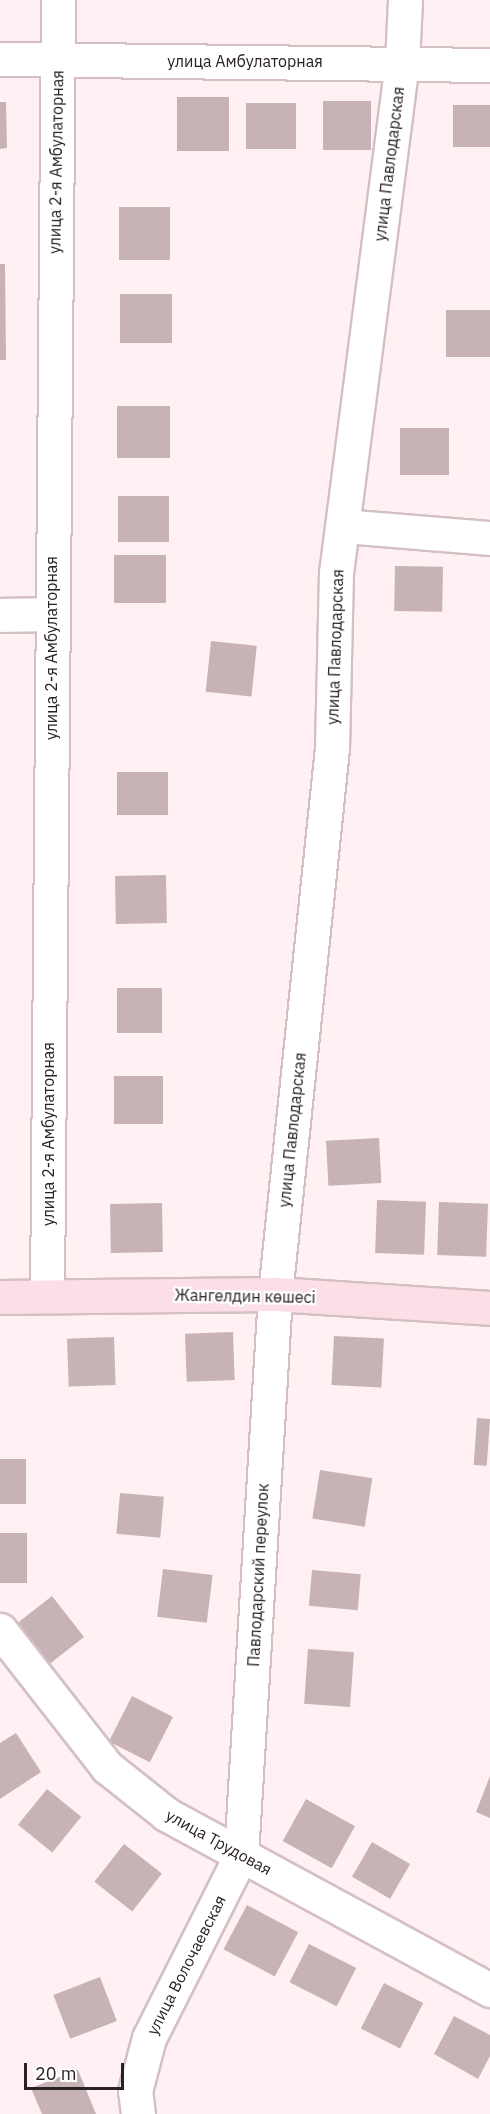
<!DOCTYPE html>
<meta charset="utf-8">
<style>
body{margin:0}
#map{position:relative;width:490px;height:2114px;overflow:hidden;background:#fef0f3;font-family:"IBM Plex Sans",sans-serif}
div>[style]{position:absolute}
.building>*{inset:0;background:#c7b2b6;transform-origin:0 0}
.roads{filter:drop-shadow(2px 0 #d4bfc3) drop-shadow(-2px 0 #d4bfc3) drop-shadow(0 2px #d4bfc3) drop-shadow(0 -2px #d4bfc3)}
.minor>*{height:33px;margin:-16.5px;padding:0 16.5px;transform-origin:16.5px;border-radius:16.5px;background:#fff}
.secondary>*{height:33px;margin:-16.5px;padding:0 16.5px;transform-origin:16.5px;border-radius:16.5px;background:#fbdee6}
span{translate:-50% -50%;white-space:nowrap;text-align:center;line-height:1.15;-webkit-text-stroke:4.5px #fff;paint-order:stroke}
.street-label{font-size:16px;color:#292123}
.scale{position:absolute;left:24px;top:2063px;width:100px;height:27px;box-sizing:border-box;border:3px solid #292123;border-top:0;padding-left:8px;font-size:18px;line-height:21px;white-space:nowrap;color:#292123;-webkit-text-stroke:4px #fff;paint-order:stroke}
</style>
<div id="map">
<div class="building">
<div style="left:177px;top:97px;width:52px;height:54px"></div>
<div style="left:323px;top:101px;width:48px;height:49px"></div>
<div style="clip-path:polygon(0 102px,6px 102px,7px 148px,0 149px)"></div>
<div style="left:246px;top:103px;width:50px;height:46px"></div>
<div style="left:490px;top:105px;width:42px;height:37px;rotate:90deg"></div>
<div style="left:119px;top:207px;width:51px;height:53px"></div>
<div style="clip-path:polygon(0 264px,5px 264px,6px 360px,0 360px)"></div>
<div style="left:172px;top:294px;width:49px;height:52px;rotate:90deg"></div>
<div style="left:446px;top:310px;width:44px;height:47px"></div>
<div style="left:117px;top:406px;width:53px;height:52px"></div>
<div style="left:400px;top:428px;width:49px;height:47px"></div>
<div style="left:169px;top:496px;width:46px;height:51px;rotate:90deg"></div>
<div style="left:114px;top:555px;width:52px;height:48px"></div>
<div style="left:395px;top:566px;width:48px;height:45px;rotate:1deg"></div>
<div style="left:211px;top:641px;width:46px;height:51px;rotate:6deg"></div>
<div style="left:117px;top:772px;width:51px;height:43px"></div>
<div style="left:166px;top:875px;width:48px;height:51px;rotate:89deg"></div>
<div style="left:117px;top:988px;width:45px;height:45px"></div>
<div style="left:114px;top:1076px;width:49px;height:48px"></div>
<div style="left:379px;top:1138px;width:45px;height:53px;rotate:87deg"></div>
<div style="left:377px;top:1200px;width:49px;height:53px;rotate:2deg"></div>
<div style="left:439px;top:1202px;width:49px;height:53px;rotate:2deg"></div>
<div style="left:162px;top:1203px;width:49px;height:52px;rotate:89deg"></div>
<div style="left:233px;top:1332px;width:48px;height:48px;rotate:88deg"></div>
<div style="left:334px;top:1336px;width:50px;height:49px;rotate:3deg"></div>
<div style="left:114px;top:1337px;width:48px;height:47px;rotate:88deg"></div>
<div style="left:477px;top:1418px;width:13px;height:47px;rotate:4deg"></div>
<div style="left:0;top:1459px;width:26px;height:45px"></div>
<div style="left:320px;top:1470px;width:53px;height:49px;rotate:9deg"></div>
<div style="left:120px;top:1493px;width:44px;height:41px;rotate:5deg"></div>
<div style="left:0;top:1533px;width:27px;height:50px"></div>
<div style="left:163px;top:1569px;width:50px;height:48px;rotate:7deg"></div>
<div style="left:312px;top:1570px;width:49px;height:36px;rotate:5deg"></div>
<div style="left:52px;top:1596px;width:52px;height:49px;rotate:52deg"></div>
<div style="left:308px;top:1649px;width:46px;height:55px;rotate:4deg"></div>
<div style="left:132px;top:1696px;width:46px;height:51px;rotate:27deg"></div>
<div style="clip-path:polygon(16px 1733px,41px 1772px,0 1799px,0 1743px)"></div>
<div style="clip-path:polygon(490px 1776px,490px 1818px,476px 1812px)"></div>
<div style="left:47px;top:1789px;width:44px;height:46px;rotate:39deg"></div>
<div style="left:306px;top:1799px;width:56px;height:48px;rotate:29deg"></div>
<div style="left:372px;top:1842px;width:44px;height:40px;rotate:30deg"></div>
<div style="left:124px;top:1844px;width:48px;height:48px;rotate:38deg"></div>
<div style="left:247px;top:1905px;width:58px;height:50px;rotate:28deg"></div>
<div style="left:309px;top:1944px;width:53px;height:43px;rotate:27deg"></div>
<div style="left:100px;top:1977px;width:47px;height:50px;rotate:69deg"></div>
<div style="left:384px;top:1983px;width:44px;height:51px;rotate:27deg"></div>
<div style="clip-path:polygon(454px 2016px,490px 2035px,490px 2056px,478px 2079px,434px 2054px)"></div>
<div style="clip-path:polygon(78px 2070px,96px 2114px,42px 2114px,31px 2088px)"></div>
</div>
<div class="roads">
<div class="minor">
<div style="left:0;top:59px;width:490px;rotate:0.7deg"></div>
<div style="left:343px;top:526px;width:147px;rotate:4.7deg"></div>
<div style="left:0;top:615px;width:52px;rotate:-1.1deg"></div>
<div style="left:47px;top:1296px;width:1296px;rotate:-89.51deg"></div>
<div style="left:0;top:1630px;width:174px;rotate:52deg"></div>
<div style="left:107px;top:1767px;width:75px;rotate:38.5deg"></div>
<div style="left:166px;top:1814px;width:369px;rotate:28.5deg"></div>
<div style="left:138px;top:2114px;width:23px;rotate:-97deg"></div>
<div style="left:135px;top:2091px;width:55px;rotate:-75.2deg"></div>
<div style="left:149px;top:2038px;width:205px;rotate:-63.3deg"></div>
<div style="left:241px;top:1855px;width:562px;rotate:-86.53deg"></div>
<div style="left:275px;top:1294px;width:549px;rotate:-84.04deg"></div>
<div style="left:332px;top:748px;width:175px;rotate:-88.7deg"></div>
<div style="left:336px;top:573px;width:515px;rotate:-82.64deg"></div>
<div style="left:402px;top:62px;width:62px;rotate:-87.2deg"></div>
</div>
<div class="secondary">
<div style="left:0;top:1297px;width:275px;rotate:-0.6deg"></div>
<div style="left:275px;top:1294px;width:215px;rotate:3.7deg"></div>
</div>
</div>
<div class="street-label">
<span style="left:245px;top:61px">улица Амбулаторная</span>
<span style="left:56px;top:162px;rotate:-89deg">улица 2-я Амбулаторная</span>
<span style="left:389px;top:164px;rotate:-83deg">улица Павлодарская</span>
<span style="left:335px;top:647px;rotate:-88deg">улица Павлодарская</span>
<span style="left:51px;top:648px;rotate:-90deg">улица 2-я Амбулаторная</span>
<span style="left:292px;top:1130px;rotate:-84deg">улица Павлодарская</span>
<span style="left:48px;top:1134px;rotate:-90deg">улица 2-я Амбулаторная</span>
<span style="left:245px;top:1296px;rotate:1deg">Жангелдин көшесі</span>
<span style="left:258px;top:1575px;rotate:-87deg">Павлодарский переулок</span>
<span style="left:219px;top:1842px;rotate:29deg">улица Трудовая</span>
<span style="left:186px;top:1965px;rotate:-63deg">улица Волочаевская</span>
</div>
<div class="scale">20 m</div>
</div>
